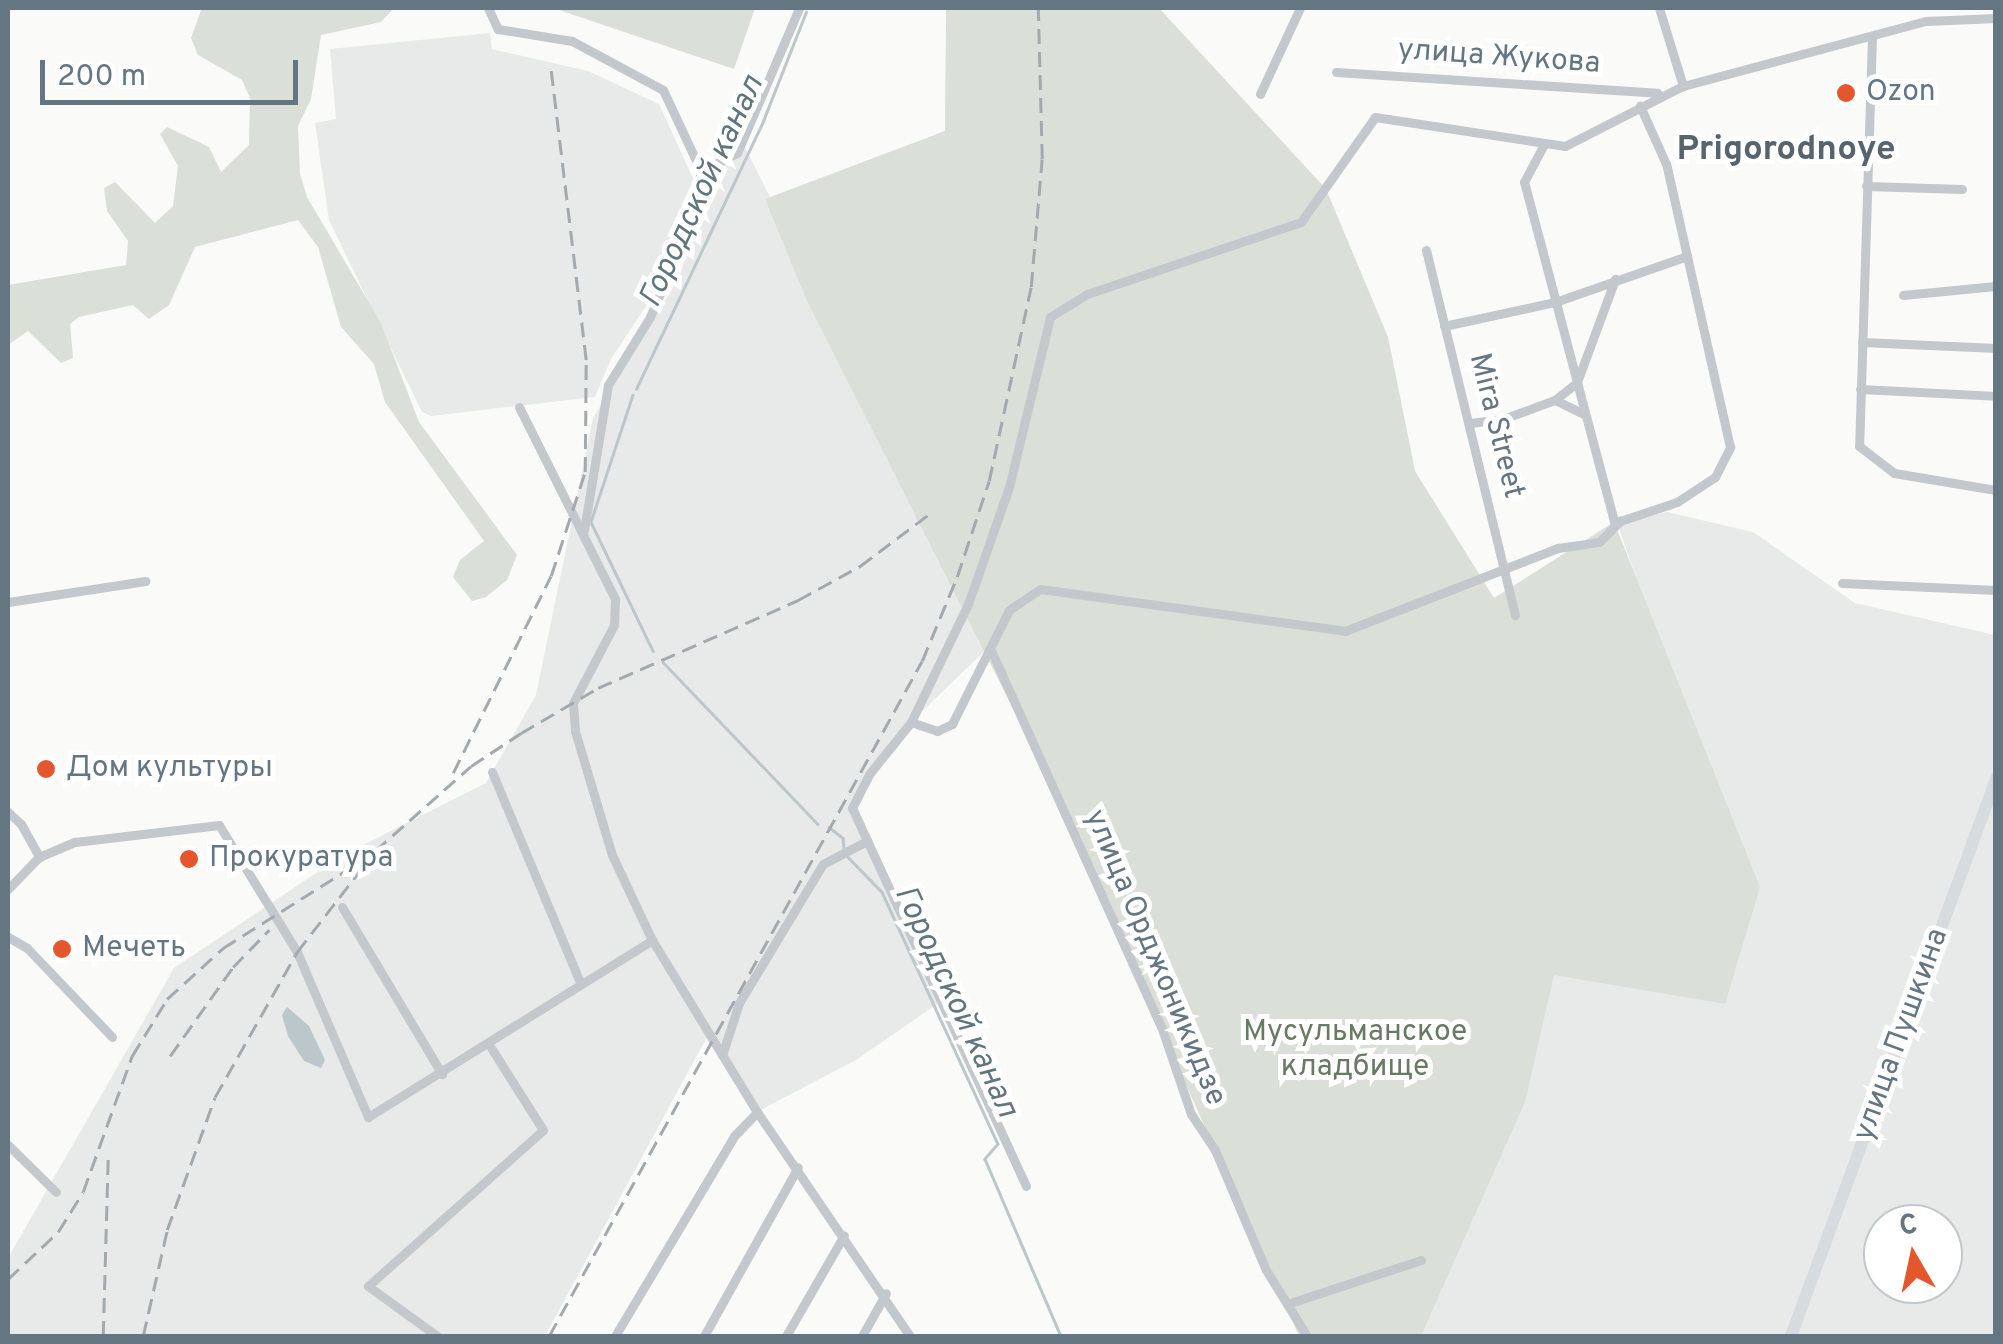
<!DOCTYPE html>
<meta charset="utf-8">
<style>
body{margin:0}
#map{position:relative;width:2003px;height:1344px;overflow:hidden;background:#fafaf8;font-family:Overpass,sans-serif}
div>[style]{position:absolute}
.built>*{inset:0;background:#e8e9e9}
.green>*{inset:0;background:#dadfd7}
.water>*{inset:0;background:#bbc7cb}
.stream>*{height:2.5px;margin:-1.25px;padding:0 1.25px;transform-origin:1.25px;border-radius:1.25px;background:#bbc7cb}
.street>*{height:9px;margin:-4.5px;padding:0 4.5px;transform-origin:4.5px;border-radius:4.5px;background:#c3c8cc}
.secondary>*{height:12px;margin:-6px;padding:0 6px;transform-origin:6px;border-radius:6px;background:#d6dbdf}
.rail>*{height:2.5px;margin-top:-1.25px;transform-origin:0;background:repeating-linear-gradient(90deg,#a2aab0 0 15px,transparent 0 23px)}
.dots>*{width:28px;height:28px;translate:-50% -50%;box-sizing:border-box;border:5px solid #fff;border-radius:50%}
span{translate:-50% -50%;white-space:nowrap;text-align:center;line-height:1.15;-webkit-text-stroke:10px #fff;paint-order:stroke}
.street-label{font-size:30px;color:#657683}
.poi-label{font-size:30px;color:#657683}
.left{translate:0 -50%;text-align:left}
.park-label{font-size:30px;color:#687a64}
.water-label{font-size:32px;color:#60757c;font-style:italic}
.quarter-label{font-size:35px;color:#57646e;font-weight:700}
.frame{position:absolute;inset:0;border:10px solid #657683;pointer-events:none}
.north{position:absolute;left:1863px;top:1204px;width:100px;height:100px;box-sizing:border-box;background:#fff;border:2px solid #c1c8cd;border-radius:50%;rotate:351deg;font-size:28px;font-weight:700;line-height:40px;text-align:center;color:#657683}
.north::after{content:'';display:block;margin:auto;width:35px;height:45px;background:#e4572e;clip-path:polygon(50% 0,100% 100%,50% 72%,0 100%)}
.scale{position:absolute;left:40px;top:60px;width:258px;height:45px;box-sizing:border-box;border:5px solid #657683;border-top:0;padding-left:12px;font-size:30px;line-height:35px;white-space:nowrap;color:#657683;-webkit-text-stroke:8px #fff;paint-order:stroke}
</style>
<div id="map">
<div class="built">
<div style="clip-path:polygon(490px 33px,492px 49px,588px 71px,659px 104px,696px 185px,669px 271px,611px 359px,595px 397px,431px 416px,422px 412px,329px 220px,315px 123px,336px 119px,330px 49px)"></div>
<div style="clip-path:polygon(729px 116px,995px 641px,911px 722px,853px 808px,940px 1002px,856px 1060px,757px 1112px,707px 1037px,545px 1336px,8px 1336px,8px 1258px,174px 968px,343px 855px,486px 783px,536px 695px,593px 418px,679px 278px)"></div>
<div style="clip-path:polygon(evenodd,1667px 512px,1753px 532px,1855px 603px,1995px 635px,1995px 1336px,1419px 1336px,1543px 969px,1745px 886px,1617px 523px,1667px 512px,1883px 1224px,1943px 1224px,1943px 1284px,1883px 1284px,1883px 1224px)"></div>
</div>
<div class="green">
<div style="clip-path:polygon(202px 8px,394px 8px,381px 22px,321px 35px,311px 99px,298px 126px,300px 174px,307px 197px,381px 323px,419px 422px,517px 555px,507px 580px,486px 597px,472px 601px,453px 577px,460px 560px,484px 541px,385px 402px,374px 364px,341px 327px,318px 247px,298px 220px,195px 247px,169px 305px,149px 319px,133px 305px,79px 317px,70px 324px,73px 358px,61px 363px,28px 331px,8px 345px,8px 285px,126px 265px,128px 241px,107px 211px,104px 188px,115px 182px,155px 223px,173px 206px,178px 166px,160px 134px,167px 127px,209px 147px,221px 172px,249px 145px,250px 98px,242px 80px,198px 55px,191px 38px)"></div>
<div style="clip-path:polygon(553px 8px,755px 8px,734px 69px)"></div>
<div style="clip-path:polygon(946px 8px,1159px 8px,1326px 189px,1388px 337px,1415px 471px,1494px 598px,1614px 522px,1760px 887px,1725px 1004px,1554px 975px,1525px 1102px,1421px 1336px,1299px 1336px,1048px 778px,807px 301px,765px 199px,945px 131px)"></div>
</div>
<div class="water">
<div style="clip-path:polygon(287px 1007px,309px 1026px,325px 1060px,321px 1068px,304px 1061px,288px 1036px,282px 1015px)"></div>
</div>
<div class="stream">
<div style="left:636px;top:389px;width:297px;rotate:-64.6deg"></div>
<div style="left:763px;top:121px;width:117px;rotate:-68.5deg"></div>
<div style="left:633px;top:395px;width:134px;rotate:108.3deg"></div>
<div style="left:591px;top:522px;width:143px;rotate:64.3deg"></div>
<div style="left:663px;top:662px;width:224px;rotate:46.3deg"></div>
<div style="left:829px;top:827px;width:18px;rotate:38deg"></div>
<div style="left:843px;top:838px;width:10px;rotate:84deg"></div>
<div style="left:848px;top:857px;width:49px;rotate:45.8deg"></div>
<div style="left:882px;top:892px;width:277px;rotate:65.3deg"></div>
<div style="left:998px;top:1144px;width:20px;rotate:131deg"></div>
<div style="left:985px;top:1159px;width:193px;rotate:66.8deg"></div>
</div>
<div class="street">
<div style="left:488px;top:8px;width:23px;rotate:65deg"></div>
<div style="left:498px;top:29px;width:75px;rotate:9.2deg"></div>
<div style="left:572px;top:41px;width:103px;rotate:28.3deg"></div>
<div style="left:663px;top:90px;width:89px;rotate:64.9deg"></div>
<div style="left:701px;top:171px;width:62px;rotate:103.1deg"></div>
<div style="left:687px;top:231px;width:94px;rotate:113.3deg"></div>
<div style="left:650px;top:317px;width:80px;rotate:121.7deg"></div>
<div style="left:608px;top:385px;width:147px;rotate:99.4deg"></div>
<div style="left:1659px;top:8px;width:82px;rotate:72.9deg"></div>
<div style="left:1872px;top:37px;width:409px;rotate:91.8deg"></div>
<div style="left:1859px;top:446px;width:44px;rotate:37.6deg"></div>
<div style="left:1894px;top:473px;width:103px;rotate:9.5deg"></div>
<div style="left:1336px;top:72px;width:322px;rotate:3.7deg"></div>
<div style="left:1260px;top:94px;width:95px;rotate:-65.1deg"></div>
<div style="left:701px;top:171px;width:40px;rotate:-26.6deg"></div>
<div style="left:737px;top:153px;width:158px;rotate:-66.8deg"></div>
<div style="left:1866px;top:186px;width:96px;rotate:1.8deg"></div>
<div style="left:1426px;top:250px;width:376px;rotate:76.3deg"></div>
<div style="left:1903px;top:295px;width:93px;rotate:-5.5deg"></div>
<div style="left:1444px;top:326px;width:114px;rotate:-12.2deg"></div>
<div style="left:1555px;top:302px;width:140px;rotate:-19.2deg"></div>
<div style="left:1862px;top:342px;width:134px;rotate:2.6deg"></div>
<div style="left:1860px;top:389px;width:136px;rotate:2.9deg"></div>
<div style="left:1555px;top:400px;width:30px;rotate:26deg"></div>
<div style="left:519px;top:407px;width:215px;rotate:63.4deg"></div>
<div style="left:615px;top:599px;width:26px;rotate:92deg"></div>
<div style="left:614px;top:625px;width:88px;rotate:117.7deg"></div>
<div style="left:573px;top:703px;width:28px;rotate:86deg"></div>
<div style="left:575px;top:731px;width:129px;rotate:73.4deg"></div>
<div style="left:612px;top:855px;width:94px;rotate:64.8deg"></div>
<div style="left:652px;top:940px;width:202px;rotate:58.6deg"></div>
<div style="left:757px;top:1112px;width:271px;rotate:55.7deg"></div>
<div style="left:1470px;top:423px;width:33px;rotate:-7deg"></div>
<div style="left:1503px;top:419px;width:55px;rotate:-20.1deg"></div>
<div style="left:1555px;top:400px;width:28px;rotate:-39deg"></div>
<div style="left:1577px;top:382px;width:207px;rotate:-104.8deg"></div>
<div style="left:1524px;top:182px;width:40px;rotate:-62deg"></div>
<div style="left:1615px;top:525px;width:148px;rotate:-104.9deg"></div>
<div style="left:1577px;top:382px;width:110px;rotate:-69.7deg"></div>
<div style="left:1842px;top:583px;width:154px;rotate:2.6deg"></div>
<div style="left:8px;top:602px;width:139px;rotate:-8.7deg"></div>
<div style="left:990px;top:648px;width:415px;rotate:65.7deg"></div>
<div style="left:1161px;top:1026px;width:93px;rotate:71.2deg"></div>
<div style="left:1191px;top:1114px;width:43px;rotate:56.3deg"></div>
<div style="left:1215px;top:1150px;width:130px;rotate:67deg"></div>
<div style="left:1266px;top:1270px;width:78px;rotate:58.2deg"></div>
<div style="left:911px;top:722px;width:28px;rotate:19deg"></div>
<div style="left:937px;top:731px;width:17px;rotate:-25deg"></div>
<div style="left:952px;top:724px;width:127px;rotate:-63.4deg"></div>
<div style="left:1009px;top:610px;width:37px;rotate:-34deg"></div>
<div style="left:1040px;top:589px;width:308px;rotate:7.8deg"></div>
<div style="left:1345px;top:631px;width:229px;rotate:-21.3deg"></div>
<div style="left:1558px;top:548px;width:41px;rotate:-8.3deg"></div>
<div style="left:1599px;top:542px;width:30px;rotate:-45deg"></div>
<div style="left:1620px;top:521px;width:60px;rotate:-18.4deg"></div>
<div style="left:1677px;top:502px;width:45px;rotate:-33.3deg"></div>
<div style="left:1715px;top:477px;width:34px;rotate:-63deg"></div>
<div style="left:1730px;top:447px;width:290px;rotate:-102.7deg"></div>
<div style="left:1666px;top:164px;width:64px;rotate:-114.1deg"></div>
<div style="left:492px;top:772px;width:225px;rotate:67.3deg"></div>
<div style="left:8px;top:812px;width:18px;rotate:43deg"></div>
<div style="left:21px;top:824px;width:38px;rotate:61deg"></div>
<div style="left:8px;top:889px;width:45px;rotate:-45.9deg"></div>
<div style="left:39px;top:857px;width:39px;rotate:-23deg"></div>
<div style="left:75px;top:842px;width:145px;rotate:-6.7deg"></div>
<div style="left:219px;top:825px;width:149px;rotate:58.4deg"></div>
<div style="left:297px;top:952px;width:180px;rotate:66.7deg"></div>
<div style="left:368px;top:1117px;width:335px;rotate:-31.9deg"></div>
<div style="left:342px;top:907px;width:195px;rotate:59.1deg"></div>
<div style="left:8px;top:937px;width:22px;rotate:30deg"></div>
<div style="left:27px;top:948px;width:123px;rotate:46.3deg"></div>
<div style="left:722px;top:1055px;width:55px;rotate:-71.9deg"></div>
<div style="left:739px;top:1003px;width:162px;rotate:-58.9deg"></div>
<div style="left:823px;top:864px;width:50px;rotate:-27.6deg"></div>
<div style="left:8px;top:1145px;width:67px;rotate:44.4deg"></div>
<div style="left:1026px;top:1186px;width:416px;rotate:-114.7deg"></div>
<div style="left:852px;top:808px;width:39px;rotate:-63deg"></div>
<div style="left:870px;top:773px;width:65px;rotate:-51.2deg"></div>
<div style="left:911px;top:722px;width:131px;rotate:-64.2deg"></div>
<div style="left:968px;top:604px;width:124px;rotate:-70.7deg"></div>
<div style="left:1009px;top:487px;width:175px;rotate:-76.4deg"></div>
<div style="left:1050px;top:317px;width:44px;rotate:-31.9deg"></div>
<div style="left:1087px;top:294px;width:226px;rotate:-18.6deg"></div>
<div style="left:1301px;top:222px;width:128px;rotate:-54.8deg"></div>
<div style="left:1375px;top:117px;width:192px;rotate:8.7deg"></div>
<div style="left:1565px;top:146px;width:132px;rotate:-27deg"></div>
<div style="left:1683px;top:86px;width:252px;rotate:-15deg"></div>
<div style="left:1926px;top:21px;width:70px;rotate:-2.5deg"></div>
<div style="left:1287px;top:1304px;width:141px;rotate:-18.2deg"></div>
<div style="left:437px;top:1336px;width:85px;rotate:-144.1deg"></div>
<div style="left:368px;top:1286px;width:234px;rotate:-41.7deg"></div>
<div style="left:543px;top:1130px;width:103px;rotate:-122.3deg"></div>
<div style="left:615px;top:1336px;width:233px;rotate:-59.2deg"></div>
<div style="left:734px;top:1136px;width:33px;rotate:-46deg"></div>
<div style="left:704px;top:1336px;width:193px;rotate:-60.9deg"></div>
<div style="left:786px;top:1336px;width:116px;rotate:-60.1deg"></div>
<div style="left:862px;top:1336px;width:49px;rotate:-60.8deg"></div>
</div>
<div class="secondary">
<div style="left:1791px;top:1336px;width:594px;rotate:-69.79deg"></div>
</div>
<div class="rail">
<div style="left:453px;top:773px;width:220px;rotate:-63.6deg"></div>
<div style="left:551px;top:576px;width:109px;rotate:-71.9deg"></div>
<div style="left:585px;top:472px;width:112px;rotate:-89.5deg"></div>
<div style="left:586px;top:360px;width:293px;rotate:-96.9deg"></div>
<div style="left:170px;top:1056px;width:109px;rotate:-54.7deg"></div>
<div style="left:233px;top:967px;width:52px;rotate:-45.8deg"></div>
<div style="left:8px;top:1279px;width:69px;rotate:-43.2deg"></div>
<div style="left:58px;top:1232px;width:47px;rotate:-58deg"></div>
<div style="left:83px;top:1192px;width:145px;rotate:-70.2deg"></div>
<div style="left:132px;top:1056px;width:67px;rotate:-58.4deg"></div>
<div style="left:167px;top:999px;width:76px;rotate:-42.3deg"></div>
<div style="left:223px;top:948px;width:150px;rotate:-32.2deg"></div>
<div style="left:103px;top:1336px;width:184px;rotate:-88.4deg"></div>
<div style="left:143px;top:1336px;width:109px;rotate:-77.2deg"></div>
<div style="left:167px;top:1230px;width:141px;rotate:-70.2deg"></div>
<div style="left:215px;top:1097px;width:167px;rotate:-60.5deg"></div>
<div style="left:297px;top:952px;width:128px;rotate:-52.3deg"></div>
<div style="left:375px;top:851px;width:128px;rotate:-41.5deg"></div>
<div style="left:471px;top:766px;width:60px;rotate:-33.4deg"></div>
<div style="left:521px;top:733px;width:89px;rotate:-30.3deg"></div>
<div style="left:598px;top:688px;width:219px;rotate:-23.7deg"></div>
<div style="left:798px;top:600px;width:71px;rotate:-28.7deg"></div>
<div style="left:860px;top:566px;width:85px;rotate:-36.9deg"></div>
<div style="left:549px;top:1336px;width:771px;rotate:-61.08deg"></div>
<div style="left:922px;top:661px;width:91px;rotate:-67.4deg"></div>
<div style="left:957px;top:577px;width:101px;rotate:-71.6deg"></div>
<div style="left:989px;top:481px;width:198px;rotate:-77.8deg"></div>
<div style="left:1031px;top:287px;width:128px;rotate:-85.1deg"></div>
<div style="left:1042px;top:159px;width:151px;rotate:-91.5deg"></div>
</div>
<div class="dots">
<div style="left:1846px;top:93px;background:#e4572e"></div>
<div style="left:46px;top:769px;background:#e4572e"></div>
<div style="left:189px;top:859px;background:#e4572e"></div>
<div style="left:62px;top:949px;background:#e4572e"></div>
</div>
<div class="street-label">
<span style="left:1499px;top:58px;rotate:4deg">улица Жукова</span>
<span style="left:1495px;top:426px;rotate:76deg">Mira Street</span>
<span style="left:1154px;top:958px;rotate:67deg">улица Орджоникидзе</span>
<span style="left:1902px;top:1035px;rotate:-70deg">улица Пушкина</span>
</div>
<div class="poi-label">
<span class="left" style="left:1866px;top:93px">Ozon</span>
<span class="left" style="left:66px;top:769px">Дом культуры</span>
<span class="left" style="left:209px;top:859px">Прокуратура</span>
<span class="left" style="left:82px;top:949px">Мечеть</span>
</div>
<div class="park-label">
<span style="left:1355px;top:1050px">Мусульманское<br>кладбище</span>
</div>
<div class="water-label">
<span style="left:703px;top:192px;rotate:-65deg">Городской канал</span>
<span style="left:955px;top:1002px;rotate:65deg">Городской канал</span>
</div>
<div class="quarter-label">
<span style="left:1786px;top:150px">Prigorodnoye</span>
</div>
<div class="frame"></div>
<div class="north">С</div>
<div class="scale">200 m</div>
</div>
